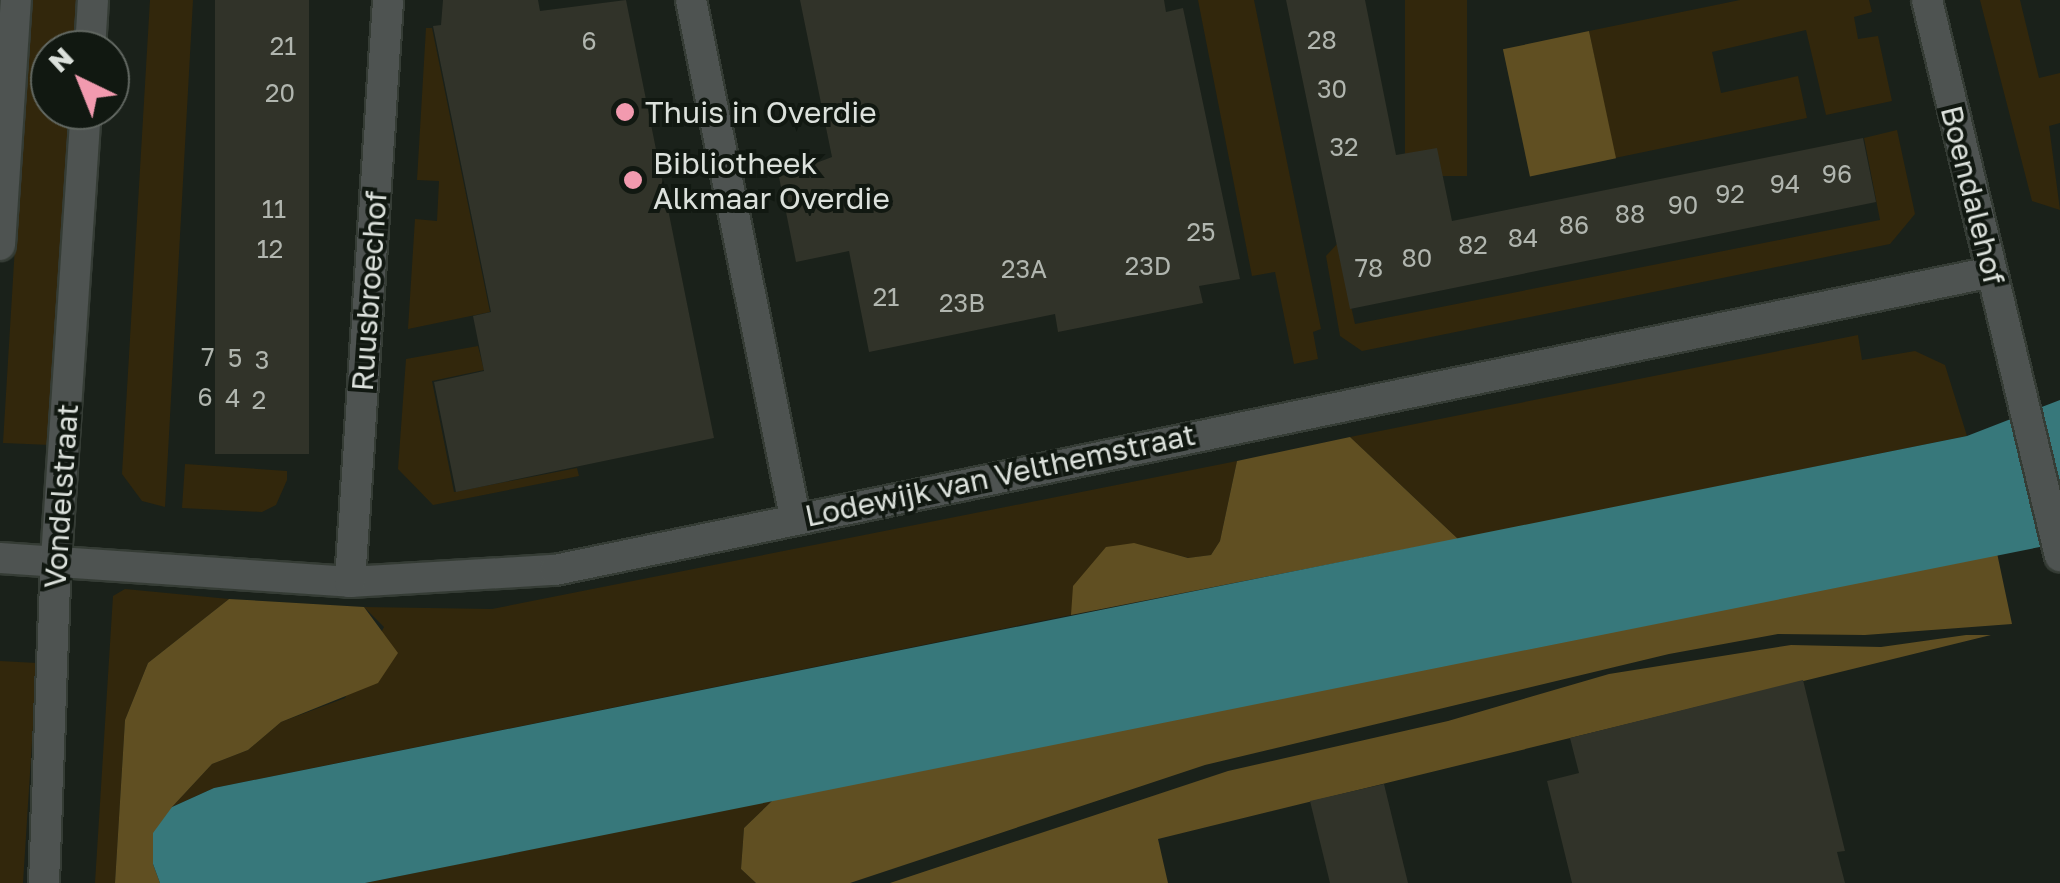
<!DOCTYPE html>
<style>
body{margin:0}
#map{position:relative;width:2060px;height:883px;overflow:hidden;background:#1a211a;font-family:"Golos Text",sans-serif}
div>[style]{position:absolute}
.green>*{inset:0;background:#32270c;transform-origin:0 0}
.forest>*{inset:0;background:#604f22;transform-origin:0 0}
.water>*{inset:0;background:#37787b}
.building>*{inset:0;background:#313329;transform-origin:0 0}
.roads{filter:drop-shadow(2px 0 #353c35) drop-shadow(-2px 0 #353c35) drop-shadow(0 2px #353c35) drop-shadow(0 -2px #353c35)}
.minor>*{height:30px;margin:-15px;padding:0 15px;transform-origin:15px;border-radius:15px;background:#4e5351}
.dots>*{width:28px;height:28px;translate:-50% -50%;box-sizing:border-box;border:5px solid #111811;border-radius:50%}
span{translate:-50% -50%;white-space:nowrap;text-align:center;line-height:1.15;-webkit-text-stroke:8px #111811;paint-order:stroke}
.number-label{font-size:25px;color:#b1b6af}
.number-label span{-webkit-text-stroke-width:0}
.poi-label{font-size:30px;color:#dce1dc}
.left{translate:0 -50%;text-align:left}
.street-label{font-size:30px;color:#dce1dc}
.north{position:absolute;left:30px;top:30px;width:100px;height:100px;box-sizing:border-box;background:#111811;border:2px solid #626862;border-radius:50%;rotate:317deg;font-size:28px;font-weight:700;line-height:40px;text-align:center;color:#dce1dc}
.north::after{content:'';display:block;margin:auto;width:35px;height:45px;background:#f29aaf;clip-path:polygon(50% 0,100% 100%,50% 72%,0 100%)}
</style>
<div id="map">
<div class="green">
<div style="clip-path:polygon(30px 0,79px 0,76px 50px,50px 50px,50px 110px,72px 110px,51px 445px,3px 443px)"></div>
<div style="clip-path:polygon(150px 0,193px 0,165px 507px,142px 501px,122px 474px)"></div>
<div style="clip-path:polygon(1198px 0,1254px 0,1321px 329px,1313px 332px,1318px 359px,1294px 364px,1275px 272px,1252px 276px)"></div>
<div style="left:1405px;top:0;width:62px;height:176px"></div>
<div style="clip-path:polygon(1740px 0,1869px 0,1872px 12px,1854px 17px,1858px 39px,1878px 36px,1892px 101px,1826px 115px,1806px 30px,1712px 52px,1721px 93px,1798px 76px,1807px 118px,1615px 158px,1589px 31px)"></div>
<div style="clip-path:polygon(1980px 0,2020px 0,2039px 78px,2060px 73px,2060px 123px,2049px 126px,2060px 210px,2032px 201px)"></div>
<div style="clip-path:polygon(426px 28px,432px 28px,490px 312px,408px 329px,415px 219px,437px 221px,439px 181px,417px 180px)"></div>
<div style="clip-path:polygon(1897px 130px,1915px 214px,1890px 244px,1362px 351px,1340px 336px,1326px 256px,1337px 244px,1355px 324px,1880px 220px,1864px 138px)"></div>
<div style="clip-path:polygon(1858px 335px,1862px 360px,1915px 351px,1945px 365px,1967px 436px,1458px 539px,1350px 437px)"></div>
<div style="clip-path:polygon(478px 346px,484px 370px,432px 381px,454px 492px,577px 468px,579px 476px,433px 505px,398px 469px,406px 359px)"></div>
<div style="clip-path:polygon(1237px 461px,1220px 541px,1211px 555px,1189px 558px,1134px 544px,1071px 615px,214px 788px,172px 807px,212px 764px,248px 750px,281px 722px,345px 698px,384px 627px,364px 607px,492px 609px)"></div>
<div style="clip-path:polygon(185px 464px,287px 471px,287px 480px,276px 505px,262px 512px,182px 508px)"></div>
<div style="clip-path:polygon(125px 589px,229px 599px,148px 663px,125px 720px,115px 883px,95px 883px,113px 596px)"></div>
<div style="clip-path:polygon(0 661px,37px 663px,23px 883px,0 883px)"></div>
<div style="clip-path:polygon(773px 800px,744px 828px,741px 869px,756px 883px,365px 883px)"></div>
</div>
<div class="forest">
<div style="left:1589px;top:31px;width:130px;height:88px;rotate:78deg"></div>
<div style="clip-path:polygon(1350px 437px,1458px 539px,1071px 615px,1073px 586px,1106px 547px,1134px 543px,1188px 558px,1211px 555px,1220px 541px,1237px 461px)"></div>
<div style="clip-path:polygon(1997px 553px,2012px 624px,1865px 635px,1778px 634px,1669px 654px,1205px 765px,850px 883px,756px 883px,741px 869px,744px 828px,773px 800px)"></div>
<div style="clip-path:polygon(229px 599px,364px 607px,398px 653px,378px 683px,281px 722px,248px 750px,212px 764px,172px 807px,153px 864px,160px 883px,115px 883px,125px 720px,148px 663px)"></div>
<div style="clip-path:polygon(1966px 635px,1991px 635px,1158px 839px,1168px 883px,890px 883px,1228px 771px,1448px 721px,1609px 674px,1791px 645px,1881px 647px)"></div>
</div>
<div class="water">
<div style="clip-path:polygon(2060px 400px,2060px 543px,365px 883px,160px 883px,153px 864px,153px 833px,172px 807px,214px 788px,1967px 436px)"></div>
</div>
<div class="building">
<div style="left:215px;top:0;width:94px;height:454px"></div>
<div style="clip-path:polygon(443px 0,538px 0,540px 11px,626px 0,714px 438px,456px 492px,434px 382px,484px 371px,473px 316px,491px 312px,433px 26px,441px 25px)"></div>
<div style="clip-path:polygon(800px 0,1164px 0,1166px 12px,1183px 8px,1240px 279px,1199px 286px,1203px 303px,1058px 332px,1055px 314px,869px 352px,849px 251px,796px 262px,779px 177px,832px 157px)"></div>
<div style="clip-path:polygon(1286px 0,1365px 0,1396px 155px,1437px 148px,1452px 221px,1863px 138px,1876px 202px,1350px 309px)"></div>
<div style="clip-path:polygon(1803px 680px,1845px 851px,1837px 852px,1845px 883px,1572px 883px,1547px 781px,1579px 773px,1570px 738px)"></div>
<div style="clip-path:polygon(1384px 784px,1408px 883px,1330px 883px,1310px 801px)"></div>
</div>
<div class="roads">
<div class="minor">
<div style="left:691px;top:0;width:527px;rotate:78.63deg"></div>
<div style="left:1927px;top:0;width:572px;rotate:76.55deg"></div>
<div style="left:90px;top:50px;width:50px;rotate:-86.6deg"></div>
<div style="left:0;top:245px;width:246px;rotate:-86.3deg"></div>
<div style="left:0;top:558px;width:351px;rotate:3.9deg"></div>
<div style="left:350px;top:582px;width:205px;rotate:-3.4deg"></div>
<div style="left:555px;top:570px;width:1467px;rotate:-11.72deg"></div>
<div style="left:350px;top:582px;width:583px;rotate:-86.26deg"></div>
<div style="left:44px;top:883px;width:324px;rotate:-87.9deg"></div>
<div style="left:56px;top:559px;width:450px;rotate:-86.2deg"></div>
</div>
</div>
<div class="dots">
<div style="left:625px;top:112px;background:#f29aaf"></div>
<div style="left:633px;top:180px;background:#f29aaf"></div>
</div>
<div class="number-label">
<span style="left:1322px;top:40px">28</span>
<span style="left:589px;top:41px">6</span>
<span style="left:283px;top:46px">21</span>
<span style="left:1332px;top:89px">30</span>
<span style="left:280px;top:93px">20</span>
<span style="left:1344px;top:147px">32</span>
<span style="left:1837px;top:174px">96</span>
<span style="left:1785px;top:184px">94</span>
<span style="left:1730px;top:194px">92</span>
<span style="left:1683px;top:205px">90</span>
<span style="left:274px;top:209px">11</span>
<span style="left:1630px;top:214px">88</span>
<span style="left:1574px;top:225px">86</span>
<span style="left:1201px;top:232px">25</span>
<span style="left:1523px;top:238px">84</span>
<span style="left:1473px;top:245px">82</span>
<span style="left:270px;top:249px">12</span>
<span style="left:1417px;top:258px">80</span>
<span style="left:1148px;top:266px">23D</span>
<span style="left:1369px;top:268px">78</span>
<span style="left:1024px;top:269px">23A</span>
<span style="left:886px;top:297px">21</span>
<span style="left:962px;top:303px">23B</span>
<span style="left:208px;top:357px">7</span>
<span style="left:235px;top:358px">5</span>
<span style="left:262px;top:360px">3</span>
<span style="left:205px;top:397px">6</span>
<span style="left:233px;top:398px">4</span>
<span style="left:259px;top:400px">2</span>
</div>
<div class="poi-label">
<span class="left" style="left:645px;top:112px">Thuis in Overdie</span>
<span class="left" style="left:653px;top:180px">Bibliotheek<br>Alkmaar Overdie</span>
</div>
<div class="street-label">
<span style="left:1973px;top:195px;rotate:76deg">Boendalehof</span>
<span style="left:369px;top:291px;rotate:-86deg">Ruusbroechof</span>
<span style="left:1000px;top:475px;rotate:-12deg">Lodewijk van Velthemstraat</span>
<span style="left:61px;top:496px;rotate:-86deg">Vondelstraat</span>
</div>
<div class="north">N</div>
</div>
